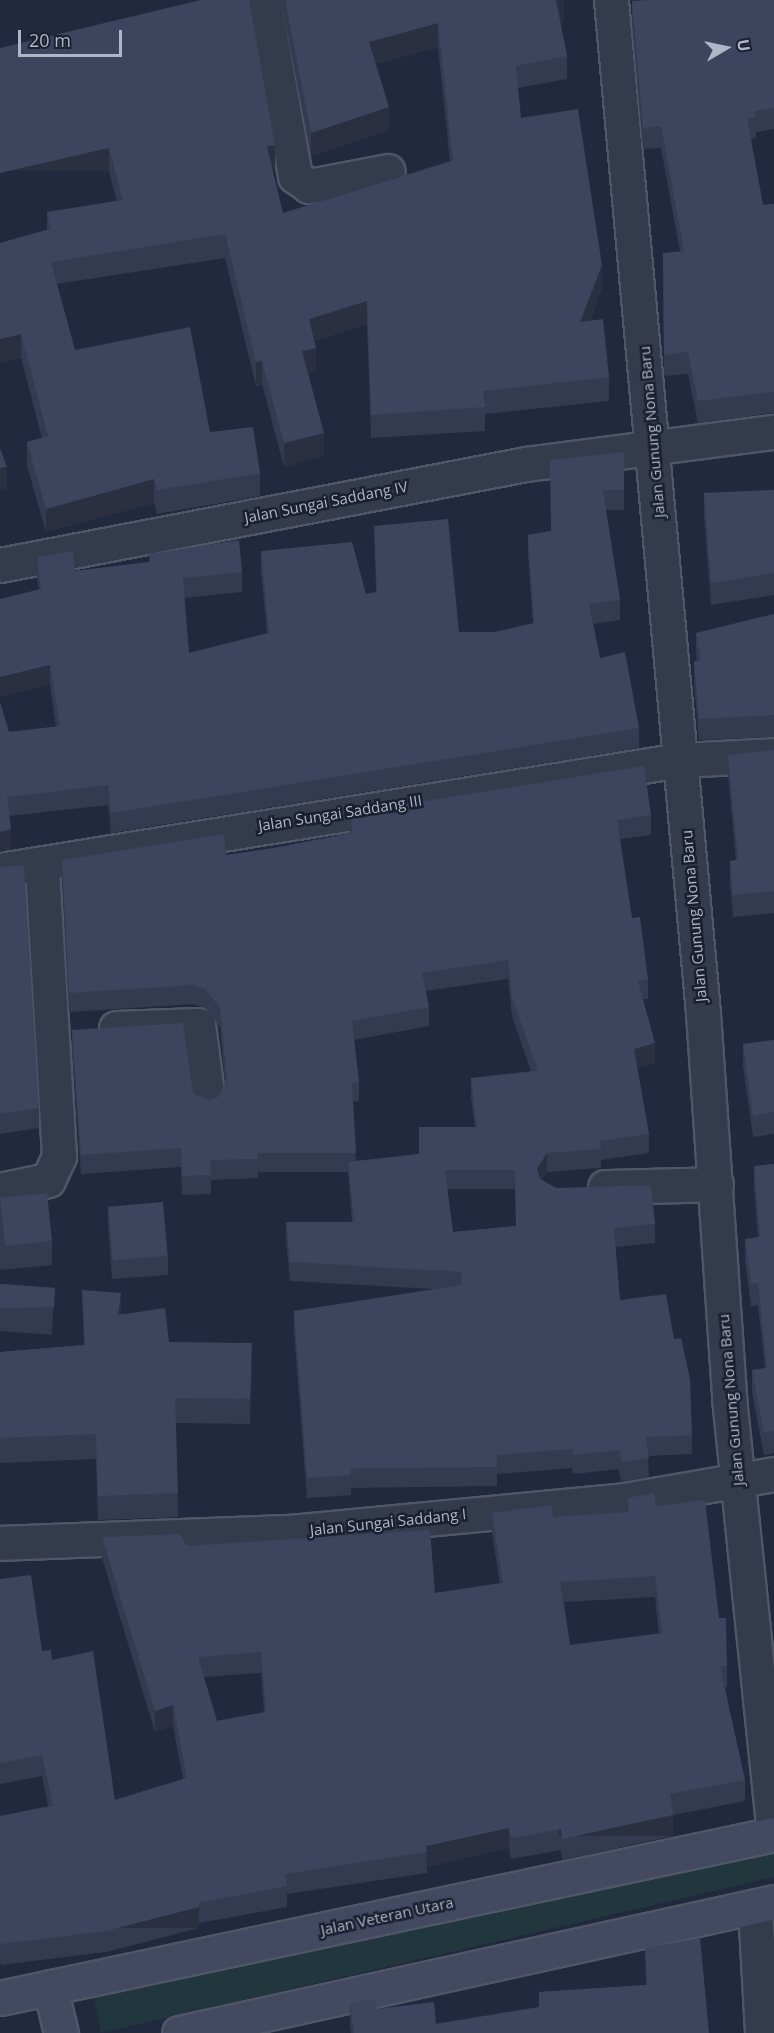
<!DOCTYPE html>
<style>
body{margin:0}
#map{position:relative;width:774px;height:2033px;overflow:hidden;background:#20293d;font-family:"Open Sans",sans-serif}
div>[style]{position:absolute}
.green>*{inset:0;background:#22373d}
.roads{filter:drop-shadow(2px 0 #505667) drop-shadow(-2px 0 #505667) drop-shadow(0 2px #505667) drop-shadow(0 -2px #505667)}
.minor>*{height:33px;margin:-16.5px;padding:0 16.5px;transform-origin:16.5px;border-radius:16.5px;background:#343b4d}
.tertiary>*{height:33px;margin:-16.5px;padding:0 16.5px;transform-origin:16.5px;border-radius:16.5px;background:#343b4d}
.secondary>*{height:33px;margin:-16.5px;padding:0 16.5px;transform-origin:16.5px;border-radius:16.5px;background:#424960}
.wall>*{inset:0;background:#343b50;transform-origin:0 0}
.shaded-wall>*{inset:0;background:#2a3041;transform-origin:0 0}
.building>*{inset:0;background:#3c455d;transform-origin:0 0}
span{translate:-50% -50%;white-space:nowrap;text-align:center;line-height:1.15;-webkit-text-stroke:5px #1a2031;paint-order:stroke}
.street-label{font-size:15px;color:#b0b6c8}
.north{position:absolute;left:696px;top:18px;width:60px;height:60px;-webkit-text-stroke:4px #1a2031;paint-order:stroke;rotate:81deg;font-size:16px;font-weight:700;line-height:24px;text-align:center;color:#b0b6c8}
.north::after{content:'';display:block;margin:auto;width:21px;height:27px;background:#b0b6c8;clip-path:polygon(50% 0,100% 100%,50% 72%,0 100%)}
.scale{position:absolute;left:18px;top:30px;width:104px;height:27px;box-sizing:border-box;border:3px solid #b0b6c8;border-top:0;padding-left:8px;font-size:18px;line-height:21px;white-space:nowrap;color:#b0b6c8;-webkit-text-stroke:4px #1a2031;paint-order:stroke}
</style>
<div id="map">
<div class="green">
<div style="clip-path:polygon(774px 1840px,774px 1877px,101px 2033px,92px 1987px)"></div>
</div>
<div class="roads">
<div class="minor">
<div style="left:264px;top:0;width:179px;rotate:80deg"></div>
<div style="left:295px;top:176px;width:17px;rotate:36deg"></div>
<div style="left:309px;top:186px;width:80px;rotate:-10.8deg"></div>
<div style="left:611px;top:0;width:1017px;rotate:84.81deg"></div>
<div style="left:703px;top:1013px;width:386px;rotate:86.1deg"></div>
<div style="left:729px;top:1398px;width:436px;rotate:84.1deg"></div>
<div style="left:0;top:565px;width:536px;rotate:-10.87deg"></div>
<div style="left:526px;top:464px;width:250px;rotate:-7.4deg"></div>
<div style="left:0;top:870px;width:689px;rotate:-9.19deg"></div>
<div style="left:680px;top:760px;width:94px;rotate:-3deg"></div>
<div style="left:116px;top:1028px;width:82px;rotate:-2.1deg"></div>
<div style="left:198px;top:1025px;width:77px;rotate:82.5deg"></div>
<div style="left:605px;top:1187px;width:111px;rotate:-1.5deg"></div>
<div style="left:0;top:1190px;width:49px;rotate:-11.8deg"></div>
<div style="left:48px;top:1180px;width:26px;rotate:-65deg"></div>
<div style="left:59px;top:1156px;width:290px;rotate:-93.4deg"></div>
<div style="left:0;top:1543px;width:288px;rotate:-2.2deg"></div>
<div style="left:288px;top:1532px;width:332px;rotate:-5.4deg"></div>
<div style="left:619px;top:1501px;width:157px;rotate:-9.9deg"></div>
</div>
<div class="tertiary">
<div style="left:755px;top:1907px;width:126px;rotate:86.8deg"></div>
</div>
<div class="secondary">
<div style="left:50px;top:1987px;width:47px;rotate:76.6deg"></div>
<div style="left:0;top:1998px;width:791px;rotate:-11.96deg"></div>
<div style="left:179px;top:2033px;width:609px;rotate:-12.42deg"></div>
</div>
</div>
<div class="wall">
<div style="clip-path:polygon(281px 0,564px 0,564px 20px,560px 22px,567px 56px,567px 79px,518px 88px,521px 118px,602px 288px,590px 321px,609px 377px,609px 401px,485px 414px,485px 431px,371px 438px,367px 324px,314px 341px,316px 371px,308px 373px,324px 456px,284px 467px,262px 384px,256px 386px,225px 258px,57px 284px,75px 350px,210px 432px,260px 473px,260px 496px,157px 514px,154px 503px,46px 532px,27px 466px,27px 442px,42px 438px,21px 358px,0 363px,0 243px,47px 230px,47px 212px,117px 201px,109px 171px,0 48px,275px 168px,272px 169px,283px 213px,450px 161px,438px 47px,375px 64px,389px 130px,311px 156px)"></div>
<div style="clip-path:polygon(774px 0,774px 129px,756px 132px,756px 138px,751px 139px,763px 205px,774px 204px,774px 414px,772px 413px,698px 423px,688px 374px,664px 376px,663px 253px,680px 252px,661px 148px,643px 149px,632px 23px,632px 1px)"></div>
<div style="clip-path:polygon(624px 452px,624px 510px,606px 510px,620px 600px,620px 620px,593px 624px,600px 658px,639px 728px,639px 748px,111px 833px,108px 805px,9px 816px,11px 849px,0 852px,9px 732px,56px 727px,50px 685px,39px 589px,37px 577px,37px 557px,75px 571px,149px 562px,149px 554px,242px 572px,242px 592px,184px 598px,189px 653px,267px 633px,261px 571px,261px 551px,366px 594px,376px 592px,374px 526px,459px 632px,495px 632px,533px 624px,528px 555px,528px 535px,551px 531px)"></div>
<div style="clip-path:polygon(774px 490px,774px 595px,711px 605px,704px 515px,704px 493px)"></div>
<div style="clip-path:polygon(774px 614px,774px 737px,699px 740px,694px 683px,694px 661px,697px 661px,696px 654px,696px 633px)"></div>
<div style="clip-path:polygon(774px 750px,774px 913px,733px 917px,730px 883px,730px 861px,736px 860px,728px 776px,728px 755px)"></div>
<div style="clip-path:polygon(evenodd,350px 813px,651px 815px,651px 835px,620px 839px,632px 918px,648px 979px,648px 999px,643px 999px,655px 1063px,637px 1068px,649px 1134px,649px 1153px,601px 1160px,601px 1168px,547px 1172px,542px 1180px,556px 1188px,655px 1224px,655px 1243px,615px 1247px,620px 1300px,674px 1339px,692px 1435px,692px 1454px,648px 1456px,649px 1477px,621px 1482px,619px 1469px,573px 1474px,572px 1468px,497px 1474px,497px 1486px,351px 1488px,351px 1495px,307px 1498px,294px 1331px,294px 1311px,434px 1289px,290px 1281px,286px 1242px,286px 1222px,352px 1222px,348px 1172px,258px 1172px,258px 1178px,211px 1180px,211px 1194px,182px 1195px,181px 1167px,81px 1174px,72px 1050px,72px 1030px,193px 1093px,209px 1100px,218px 1097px,225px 1083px,220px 1027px,205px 1008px,193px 1004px,69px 1012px,62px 879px,62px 860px,226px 855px,274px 848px,350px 833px,350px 813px,508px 979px,512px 1016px,531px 1071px,471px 1078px,471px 1098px,475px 1127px,419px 1154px,356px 1161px,353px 1102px,359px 1101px,359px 1082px,354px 1040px,429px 1026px,429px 1007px,426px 991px,508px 979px,350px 813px,447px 1189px,515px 1189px,516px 1226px,453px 1232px,447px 1189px)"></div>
<div style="clip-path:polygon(0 867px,39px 1108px,39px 1128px,0 1134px)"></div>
<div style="clip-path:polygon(774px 1040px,774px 1134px,753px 1137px,743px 1066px,743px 1044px)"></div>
<div style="clip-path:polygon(774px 1164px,774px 1453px,764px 1455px,752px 1392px,752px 1370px,765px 1368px,758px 1305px,751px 1306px,745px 1260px,745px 1239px,758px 1237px,754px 1187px,754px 1166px)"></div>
<div style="clip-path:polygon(0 1198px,52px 1241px,52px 1265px,0 1270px)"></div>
<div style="clip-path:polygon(108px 1206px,168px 1256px,168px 1275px,112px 1279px,108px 1225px)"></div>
<div style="left:0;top:1284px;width:55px;height:47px;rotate:4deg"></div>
<div style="clip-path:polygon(82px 1290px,169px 1342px,252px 1368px,250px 1424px,176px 1423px,178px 1517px,98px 1520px,96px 1459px,0 1463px,0 1352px,84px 1345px)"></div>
<div style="clip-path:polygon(evenodd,627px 1498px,656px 1506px,719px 1618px,727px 1666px,727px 1687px,724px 1687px,745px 1780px,745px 1801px,673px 1815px,673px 1836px,562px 1860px,561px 1850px,511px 1859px,509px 1848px,427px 1867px,427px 1873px,287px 1894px,287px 1907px,199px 1923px,199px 1928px,106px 1952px,1px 1965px,0 1961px,0 1816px,48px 1806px,42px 1776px,0 1784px,0 1579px,42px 1651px,52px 1660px,115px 1800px,183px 1779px,173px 1726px,155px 1732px,102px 1558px,102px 1537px,187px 1546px,435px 1593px,500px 1583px,492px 1534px,492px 1513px,553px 1517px,627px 1512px,627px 1498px,655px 1597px,659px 1634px,570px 1645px,564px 1602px,655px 1597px,627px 1498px,261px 1673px,264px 1712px,217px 1721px,204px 1677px,261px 1673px)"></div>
<div style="clip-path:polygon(645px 1948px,709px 2033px,351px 2033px,350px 2025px,350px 2003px,377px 2009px,436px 2024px,539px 2007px,539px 1992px,646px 1985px)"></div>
</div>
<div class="shaded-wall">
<div style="left:556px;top:0;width:8px;height:23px"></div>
<div style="clip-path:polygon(438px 23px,438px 47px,369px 65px,369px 42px)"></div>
<div style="clip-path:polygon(389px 107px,389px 130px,311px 156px,311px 133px)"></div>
<div style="clip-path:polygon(275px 145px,275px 168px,267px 171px,267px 147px)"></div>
<div style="left:109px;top:148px;width:23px;height:112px;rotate:90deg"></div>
<div style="clip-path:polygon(602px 265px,602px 288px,580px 345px,580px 322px)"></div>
<div style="clip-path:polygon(367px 301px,367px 324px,309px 342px,309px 319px)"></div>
<div style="clip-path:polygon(21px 334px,21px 358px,0 363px,0 339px)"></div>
<div style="clip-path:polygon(316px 348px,316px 371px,302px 374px,302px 351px)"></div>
<div style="left:262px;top:361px;width:23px;height:6px;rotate:90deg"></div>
<div style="clip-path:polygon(324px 433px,324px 456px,284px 467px,284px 443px)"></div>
<div style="left:7px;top:467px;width:23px;height:7px;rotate:90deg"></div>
<div style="clip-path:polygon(154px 479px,154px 503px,46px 532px,46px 509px)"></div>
<div style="clip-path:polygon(50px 665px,50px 685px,0 697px,0 677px)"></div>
<div style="clip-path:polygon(11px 829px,11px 849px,0 852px,0 832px)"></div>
<div style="clip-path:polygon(655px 1043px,655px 1063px,634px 1069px,634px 1049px)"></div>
<div style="clip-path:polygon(547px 1153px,547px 1172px,537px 1188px,537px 1169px)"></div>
<div style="clip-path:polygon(121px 1293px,121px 1318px,118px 1315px)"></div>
<div style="clip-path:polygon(252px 1343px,252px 1368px,250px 1424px,250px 1399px)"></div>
<div style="clip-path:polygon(173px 1705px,173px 1726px,155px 1732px,155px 1711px)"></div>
<div style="left:673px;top:1815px;width:21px;height:114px;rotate:90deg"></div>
<div style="clip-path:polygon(509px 1828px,509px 1848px,427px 1867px,426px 1846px)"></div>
<div style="left:199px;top:1907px;width:21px;height:96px;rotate:90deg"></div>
</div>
<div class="building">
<div style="clip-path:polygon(201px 0,249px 0,275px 145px,267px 147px,283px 213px,453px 161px,438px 23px,369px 42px,389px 107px,311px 133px,285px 0,556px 0,567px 56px,516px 66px,521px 118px,578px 109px,602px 265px,580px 322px,603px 319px,609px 377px,483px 391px,485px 407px,371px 415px,367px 301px,309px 319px,316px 348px,302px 351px,324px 433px,284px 443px,262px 361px,256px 362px,225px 234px,51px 262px,75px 350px,190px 327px,210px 432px,253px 427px,260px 473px,157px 490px,154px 479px,46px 509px,27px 442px,48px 436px,21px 334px,0 339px,0 243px,50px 229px,47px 212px,123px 200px,109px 148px,0 173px,0 48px)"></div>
<div style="clip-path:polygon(647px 0,774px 0,774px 108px,755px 111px,756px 117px,747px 118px,763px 205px,774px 204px,774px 393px,772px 392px,698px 401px,688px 352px,664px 355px,663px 253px,684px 251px,661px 126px,643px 128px,632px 1px)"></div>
<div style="clip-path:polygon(0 448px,7px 467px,0 468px)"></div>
<div style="clip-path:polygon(624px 452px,624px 490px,603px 490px,620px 600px,589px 604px,600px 658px,625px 652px,639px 728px,111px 813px,108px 785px,7px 797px,11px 829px,0 832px,0 702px,9px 732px,60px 726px,50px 665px,0 677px,0 599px,41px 589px,37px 557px,73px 551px,75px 571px,150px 562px,149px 554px,239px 540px,242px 572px,183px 578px,189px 653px,269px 633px,261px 551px,352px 542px,366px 594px,377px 592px,374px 526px,448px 519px,459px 632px,495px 632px,534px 623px,528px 535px,551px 531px,550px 460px)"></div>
<div style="clip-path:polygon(774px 490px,774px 573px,711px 583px,704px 493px)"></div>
<div style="clip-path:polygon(774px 614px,774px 715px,699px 719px,694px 661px,701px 661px,696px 633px)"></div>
<div style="clip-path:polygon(774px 750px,774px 891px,733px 895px,730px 861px,738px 860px,728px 755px)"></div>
<div style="clip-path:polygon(evenodd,644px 766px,651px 815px,617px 820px,632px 918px,640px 917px,648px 979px,638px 981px,655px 1043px,634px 1049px,649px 1134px,600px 1141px,601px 1149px,547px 1153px,537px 1169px,540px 1179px,556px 1188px,651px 1185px,655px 1224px,614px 1228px,620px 1300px,666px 1294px,674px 1339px,681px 1338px,690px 1379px,692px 1435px,646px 1437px,649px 1458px,621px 1462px,619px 1450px,573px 1455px,572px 1449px,497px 1455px,497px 1467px,351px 1468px,351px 1475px,307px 1478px,294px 1311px,462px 1285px,461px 1272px,290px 1262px,286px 1222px,354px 1222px,348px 1162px,419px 1154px,419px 1127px,477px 1127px,471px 1078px,538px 1071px,512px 997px,508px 960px,422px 973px,429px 1007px,352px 1021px,359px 1082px,352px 1083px,356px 1153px,257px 1153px,258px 1159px,210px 1160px,211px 1175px,182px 1176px,181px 1148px,81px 1155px,72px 1030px,183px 1023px,193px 1093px,209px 1100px,218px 1097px,227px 1080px,220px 1008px,205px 989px,193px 985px,69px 993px,62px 860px,224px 834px,226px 855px,274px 848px,353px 833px,350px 813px,644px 766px,445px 1170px,515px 1170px,516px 1226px,453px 1232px,445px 1170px)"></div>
<div style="clip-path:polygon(24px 865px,39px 1108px,0 1114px,0 867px)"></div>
<div style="clip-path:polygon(774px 1040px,774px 1112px,753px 1116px,743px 1044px)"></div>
<div style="clip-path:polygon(774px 1164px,774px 1431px,764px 1433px,752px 1370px,767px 1368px,758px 1283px,751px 1284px,745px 1239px,760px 1237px,754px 1166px)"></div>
<div style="left:47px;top:1193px;width:48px;height:47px;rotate:84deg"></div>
<div style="left:163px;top:1202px;width:54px;height:55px;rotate:85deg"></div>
<div style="clip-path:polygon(0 1284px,55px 1288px,54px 1307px,0 1308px)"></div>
<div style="clip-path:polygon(82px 1290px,121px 1293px,118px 1315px,165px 1308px,169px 1342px,252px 1343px,250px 1399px,175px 1398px,178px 1493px,98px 1496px,96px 1434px,0 1438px,0 1352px,85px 1345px)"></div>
<div style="clip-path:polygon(evenodd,654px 1493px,656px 1506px,705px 1500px,719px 1618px,726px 1618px,727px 1666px,720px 1666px,745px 1780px,670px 1794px,673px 1815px,562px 1839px,561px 1829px,511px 1838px,509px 1828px,426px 1846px,427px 1852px,285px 1874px,287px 1886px,198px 1903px,199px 1907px,106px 1931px,1px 1944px,0 1940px,0 1816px,53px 1806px,42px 1755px,0 1763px,0 1579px,31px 1575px,42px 1651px,51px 1650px,52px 1660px,93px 1651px,115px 1800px,187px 1778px,173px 1705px,155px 1711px,102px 1537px,180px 1534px,187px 1546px,430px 1530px,435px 1593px,503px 1583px,492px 1513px,552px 1505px,553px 1517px,629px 1512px,627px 1498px,654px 1493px,655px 1576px,662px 1633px,570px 1645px,560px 1582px,655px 1576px,654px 1493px,261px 1652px,266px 1712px,217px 1721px,198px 1657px,261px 1652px)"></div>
<div style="clip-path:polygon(700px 1938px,709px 2033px,354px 2033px,350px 2003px,375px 1999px,377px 2009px,434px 2002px,436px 2024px,539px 2007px,539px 1992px,647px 1985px,645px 1948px)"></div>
</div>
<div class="street-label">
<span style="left:652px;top:432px;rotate:-95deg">Jalan Gunung Nona Baru</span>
<span style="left:326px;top:502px;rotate:-11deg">Jalan Sungai Saddang IV</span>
<span style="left:340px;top:813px;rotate:-9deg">Jalan Sungai Saddang III</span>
<span style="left:694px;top:916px;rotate:-95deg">Jalan Gunung Nona Baru</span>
<span style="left:731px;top:1400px;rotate:-95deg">Jalan Gunung Nona Baru</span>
<span style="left:388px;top:1522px;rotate:-6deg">Jalan Sungai Saddang I</span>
<span style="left:387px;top:1916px;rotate:-12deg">Jalan Veteran Utara</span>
</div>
<div class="north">U</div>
<div class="scale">20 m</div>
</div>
